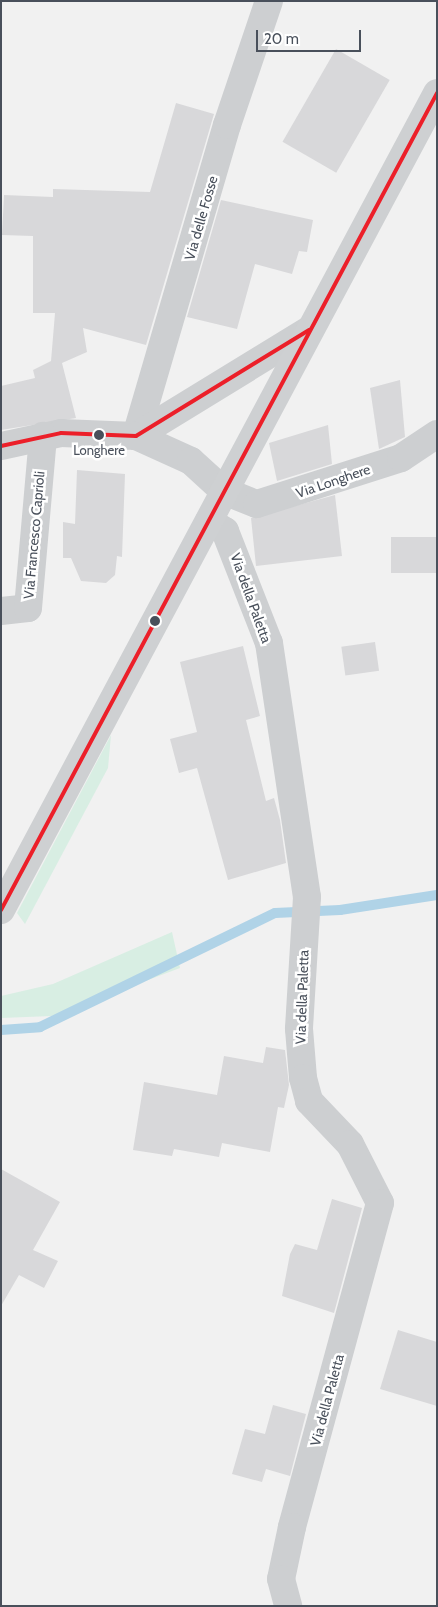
<!DOCTYPE html>
<style>
body{margin:0}
#map{position:relative;width:438px;height:1607px;overflow:hidden;background:#f1f1f1;font-family:Cabin,sans-serif}
div>[style]{position:absolute}
.green>*{inset:0;background:#d8eee3}
.stream>*{height:10px;margin:-5px;padding:0 5px;transform-origin:5px;border-radius:5px;background:#b0d3e7}
.building>*{inset:0;background:#d8d8da;transform-origin:0 0}
.minor>*{height:28px;margin:-14px;padding:0 14px;transform-origin:14px;border-radius:14px;background:#cdcfd1}
.secondary>*{height:28px;margin:-14px;padding:0 14px;transform-origin:14px;border-radius:14px;background:#ced0d2}
.bus-1>*{height:4px;margin:-2px;padding:0 2px;transform-origin:2px;border-radius:2px;background:#ec1f29}
.dots>*{width:14px;height:14px;translate:-50% -50%;box-sizing:border-box;border:2px solid #fff;border-radius:50%}
span{translate:-50% -50%;white-space:nowrap;text-align:center;line-height:1.15;-webkit-text-stroke:5px #fff;paint-order:stroke}
.bus-label{font-size:13px;color:#49505b}
.street-label{font-size:14px;color:#49505b}
.frame{position:absolute;inset:0;border:2px solid #49505b;pointer-events:none}
.scale{position:absolute;left:256px;top:30px;width:105px;height:22px;box-sizing:border-box;border:2px solid #49505b;border-top:0;padding-left:6px;font-size:15px;line-height:18px;white-space:nowrap;color:#49505b;-webkit-text-stroke:4px #fff;paint-order:stroke}
</style>
<div id="map">
<div class="green">
<div style="clip-path:polygon(111px 735px,108px 768px,25px 924px,17px 913px)"></div>
<div style="clip-path:polygon(172px 932px,180px 968px,52px 1016px,1px 1018px,1px 996px,53px 984px)"></div>
</div>
<div class="stream">
<div style="left:1px;top:1030px;width:39px;rotate:-4deg"></div>
<div style="left:40px;top:1027px;width:261px;rotate:-25.9deg"></div>
<div style="left:275px;top:913px;width:65px;rotate:-2.6deg"></div>
<div style="left:340px;top:910px;width:98px;rotate:-8.8deg"></div>
</div>
<div class="building">
<div style="left:336px;top:49px;width:62px;height:107px;rotate:30deg"></div>
<div style="clip-path:polygon(176px 103px,214px 114px,146px 345px,83px 328px,87px 352px,62px 363px,76px 418px,1px 430px,1px 386px,35px 378px,33px 370px,51px 361px,55px 313px,33px 313px,33px 236px,2px 235px,4px 195px,53px 197px,53px 189px,150px 192px)"></div>
<div style="clip-path:polygon(221px 200px,313px 220px,307px 252px,299px 251px,292px 274px,255px 264px,237px 329px,187px 317px)"></div>
<div style="clip-path:polygon(400px 380px,405px 437px,379px 449px,370px 388px)"></div>
<div style="clip-path:polygon(328px 425px,332px 464px,277px 481px,269px 443px)"></div>
<div style="clip-path:polygon(77px 470px,125px 474px,122px 557px,117px 556px,115px 575px,106px 583px,81px 581px,71px 558px,63px 558px,63px 522px,75px 524px)"></div>
<div style="clip-path:polygon(335px 495px,342px 556px,256px 566px,251px 518px)"></div>
<div style="left:437px;top:537px;width:36px;height:46px;rotate:90deg"></div>
<div style="left:375px;top:642px;width:29px;height:34px;rotate:82deg"></div>
<div style="clip-path:polygon(243px 646px,260px 716px,246px 720px,266px 801px,274px 798px,280px 820px,286px 863px,228px 880px,197px 768px,179px 773px,170px 739px,197px 732px,180px 662px)"></div>
<div style="clip-path:polygon(266px 1047px,285px 1050px,289px 1085px,284px 1108px,278px 1107px,270px 1152px,222px 1143px,219px 1157px,174px 1149px,172px 1156px,133px 1150px,144px 1082px,217px 1095px,224px 1056px,263px 1063px)"></div>
<div style="clip-path:polygon(1px 1169px,60px 1202px,33px 1250px,58px 1261px,44px 1288px,19px 1275px,1px 1306px)"></div>
<div style="clip-path:polygon(332px 1199px,362px 1208px,334px 1313px,282px 1296px,290px 1254px,295px 1244px,317px 1250px)"></div>
<div style="clip-path:polygon(398px 1330px,437px 1342px,437px 1406px,380px 1389px)"></div>
<div style="clip-path:polygon(273px 1405px,306px 1414px,290px 1476px,266px 1469px,262px 1482px,232px 1474px,245px 1429px,265px 1434px)"></div>
</div>
<div class="minor">
<div style="left:136px;top:436px;width:324px;rotate:-73.7deg"></div>
<div style="left:227px;top:125px;width:131px;rotate:-71.3deg"></div>
<div style="left:136px;top:436px;width:203px;rotate:-31.5deg"></div>
<div style="left:1px;top:446px;width:61px;rotate:-12.2deg"></div>
<div style="left:61px;top:433px;width:75px;rotate:2.3deg"></div>
<div style="left:136px;top:436px;width:60px;rotate:24.4deg"></div>
<div style="left:191px;top:461px;width:45px;rotate:42.3deg"></div>
<div style="left:224px;top:491px;width:35px;rotate:22deg"></div>
<div style="left:257px;top:504px;width:151px;rotate:-17.7deg"></div>
<div style="left:401px;top:458px;width:43px;rotate:-33.7deg"></div>
<div style="left:209px;top:521px;width:19px;rotate:32deg"></div>
<div style="left:225px;top:531px;width:120px;rotate:68.6deg"></div>
<div style="left:269px;top:643px;width:257px;rotate:81.5deg"></div>
<div style="left:307px;top:897px;width:132px;rotate:93.5deg"></div>
<div style="left:299px;top:1029px;width:49px;rotate:85.3deg"></div>
<div style="left:303px;top:1078px;width:24px;rotate:75deg"></div>
<div style="left:309px;top:1101px;width:59px;rotate:46.4deg"></div>
<div style="left:350px;top:1144px;width:66px;rotate:63deg"></div>
<div style="left:380px;top:1203px;width:336px;rotate:105.2deg"></div>
<div style="left:292px;top:1527px;width:53px;rotate:101.9deg"></div>
<div style="left:281px;top:1579px;width:28px;rotate:75deg"></div>
<div style="left:1px;top:611px;width:27px;rotate:-6deg"></div>
<div style="left:28px;top:608px;width:173px;rotate:-85deg"></div>
</div>
<div class="secondary">
<div style="left:1px;top:910px;width:926px;rotate:-61.91deg"></div>
</div>
<div class="bus-1">
<div style="left:1px;top:446px;width:61px;rotate:-12.2deg"></div>
<div style="left:61px;top:433px;width:75px;rotate:2.3deg"></div>
<div style="left:136px;top:436px;width:203px;rotate:-31.5deg"></div>
<div style="left:1px;top:910px;width:926px;rotate:-61.91deg"></div>
</div>
<div class="dots">
<div style="left:99px;top:435px;background:#49505b"></div>
<div style="left:155px;top:621px;background:#49505b"></div>
</div>
<div class="bus-label">
<span style="left:99px;top:450px">Longhere</span>
</div>
<div class="street-label">
<span style="left:201px;top:218px;rotate:-74deg">Via delle Fosse</span>
<span style="left:333px;top:481px;rotate:-19deg">Via Longhere</span>
<span style="left:34px;top:535px;rotate:-85deg">Via Francesco Caprioli</span>
<span style="left:251px;top:598px;rotate:70deg">Via della Paletta</span>
<span style="left:302px;top:997px;rotate:-88deg">Via della Paletta</span>
<span style="left:327px;top:1400px;rotate:-75deg">Via della Paletta</span>
</div>
<div class="frame"></div>
<div class="scale">20 m</div>
</div>
